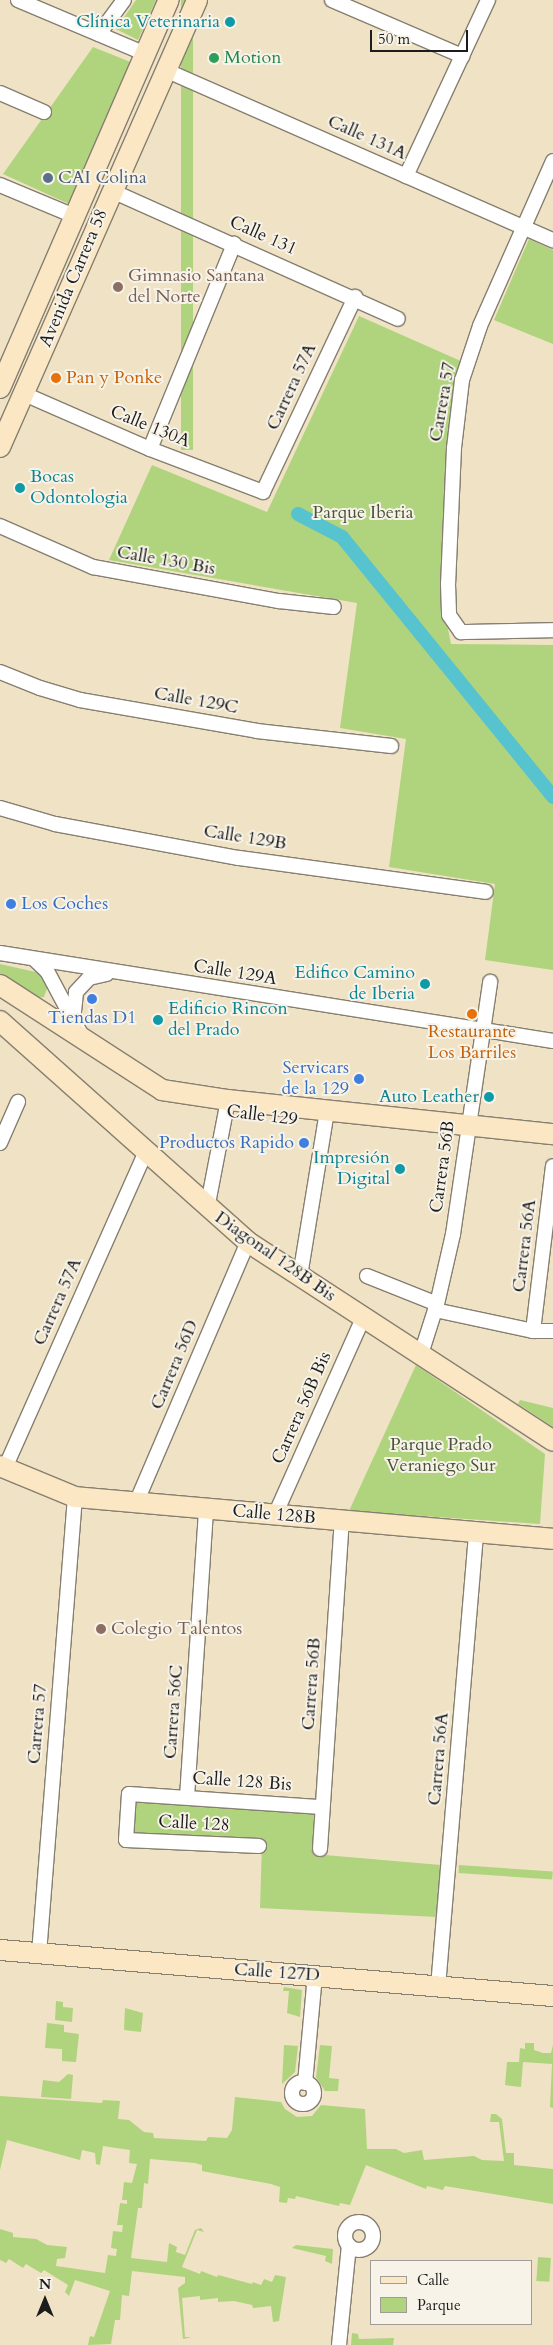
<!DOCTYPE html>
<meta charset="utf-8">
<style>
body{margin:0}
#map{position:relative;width:553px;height:2345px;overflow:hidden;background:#f0e2c5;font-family:Cardo,serif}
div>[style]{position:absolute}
.green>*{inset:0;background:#afd47d;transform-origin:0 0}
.canal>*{height:14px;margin:-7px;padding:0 7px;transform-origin:7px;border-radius:7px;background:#56c3cf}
.roads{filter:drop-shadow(1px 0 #867f70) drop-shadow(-1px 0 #867f70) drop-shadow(0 1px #867f70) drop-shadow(0 -1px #867f70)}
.street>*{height:14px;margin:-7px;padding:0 7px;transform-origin:7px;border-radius:7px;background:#fff}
.street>.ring{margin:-7px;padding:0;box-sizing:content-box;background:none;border:14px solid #fff;border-radius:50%}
.secondary>*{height:20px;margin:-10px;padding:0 10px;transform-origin:10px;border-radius:10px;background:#fbe7c3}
.dots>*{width:14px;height:14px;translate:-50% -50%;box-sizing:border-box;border:2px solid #f7f3e8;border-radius:50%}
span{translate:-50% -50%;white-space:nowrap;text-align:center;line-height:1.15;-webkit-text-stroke:4px #f7f3e8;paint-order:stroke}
.culture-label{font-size:18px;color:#0d838f}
.right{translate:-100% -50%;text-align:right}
.left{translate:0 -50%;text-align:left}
.leisure-label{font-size:18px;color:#27864d}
.street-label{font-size:18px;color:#1c1c1c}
.service-label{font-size:18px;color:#4e5e75}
.education-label{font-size:18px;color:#785e54}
.food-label{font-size:18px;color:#c56008}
.park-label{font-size:18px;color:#485339}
.shop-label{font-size:18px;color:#366cbe}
.legend{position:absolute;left:370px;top:2260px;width:162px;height:65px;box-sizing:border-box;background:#f7f3e8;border:1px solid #9f9d96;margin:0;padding:6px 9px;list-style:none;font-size:15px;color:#1c1c1c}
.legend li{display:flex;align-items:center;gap:10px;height:25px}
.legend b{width:25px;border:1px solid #9f9d96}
.north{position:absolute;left:20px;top:2275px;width:50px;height:50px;-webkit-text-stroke:4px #f7f3e8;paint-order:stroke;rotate:0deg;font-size:14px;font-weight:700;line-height:20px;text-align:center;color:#1c1c1c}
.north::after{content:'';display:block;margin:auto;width:18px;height:22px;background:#1c1c1c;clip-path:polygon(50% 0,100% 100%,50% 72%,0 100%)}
.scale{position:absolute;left:370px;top:30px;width:98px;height:22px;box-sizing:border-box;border:2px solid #1c1c1c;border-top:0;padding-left:6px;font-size:15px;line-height:18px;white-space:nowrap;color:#1c1c1c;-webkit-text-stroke:4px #f7f3e8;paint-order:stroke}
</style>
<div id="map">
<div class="green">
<div style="clip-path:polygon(136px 0,156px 0,138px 40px,116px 29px)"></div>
<div style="left:181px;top:0;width:12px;height:450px"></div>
<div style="clip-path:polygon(93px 47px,133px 63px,69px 204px,3px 174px)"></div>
<div style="clip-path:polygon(529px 239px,553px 250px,553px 344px,494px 320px)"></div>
<div style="clip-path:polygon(359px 316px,463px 362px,444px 609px,451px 644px,553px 645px,553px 970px,485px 960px,495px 884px,389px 867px,406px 739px,340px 728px,357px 603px,109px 560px,152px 465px,267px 512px)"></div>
<div style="clip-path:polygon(0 964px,40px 973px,49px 983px,44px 997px,37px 998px,0 978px)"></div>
<div style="clip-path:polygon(416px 1365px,545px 1454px,540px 1524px,349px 1511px)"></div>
<div style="clip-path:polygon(520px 1400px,553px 1408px,553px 1427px,518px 1404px)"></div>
<div style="clip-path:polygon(136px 1799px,314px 1813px,313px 1854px,441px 1865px,437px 1917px,260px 1908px,262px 1843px,133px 1835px)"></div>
<div style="left:459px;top:1865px;width:94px;height:8px;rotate:4deg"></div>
<div style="clip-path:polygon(284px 1987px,302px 1990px,300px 2017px,287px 2013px,289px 1991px,283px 1991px)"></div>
<div style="clip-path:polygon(56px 2001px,63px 2002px,63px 2007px,73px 2008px,72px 2022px,55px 2020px)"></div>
<div style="clip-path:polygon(125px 2008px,143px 2013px,141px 2032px,124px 2030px)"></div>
<div style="clip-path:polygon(47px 2023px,64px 2025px,64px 2032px,79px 2034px,76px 2062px,62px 2061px,62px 2049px,45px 2048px)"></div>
<div style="clip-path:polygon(525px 2043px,534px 2043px,534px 2050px,543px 2053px,551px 2053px,553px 2045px,553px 2108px,550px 2107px,552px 2064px,523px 2062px,521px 2087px,505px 2085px,507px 2062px,519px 2062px,520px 2048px,525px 2049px)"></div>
<div style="clip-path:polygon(284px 2045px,298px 2046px,295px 2072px,282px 2084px)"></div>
<div style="clip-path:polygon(320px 2045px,332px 2046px,329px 2078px,339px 2079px,338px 2091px,325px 2091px,316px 2077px)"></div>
<div style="clip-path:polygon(68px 2074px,73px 2075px,71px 2099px,41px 2097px,43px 2080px,59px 2082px)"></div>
<div style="clip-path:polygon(0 2096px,102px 2103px,103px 2100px,120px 2101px,118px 2119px,129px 2120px,144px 2132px,153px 2133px,154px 2138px,206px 2141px,208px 2137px,227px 2138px,232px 2130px,235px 2097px,281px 2102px,285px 2109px,297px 2117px,312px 2116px,321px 2105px,365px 2109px,367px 2149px,396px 2149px,404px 2153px,422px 2150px,424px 2160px,474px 2156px,482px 2160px,504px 2161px,499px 2122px,490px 2122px,491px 2114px,496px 2114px,502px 2119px,506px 2153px,514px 2153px,514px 2165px,553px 2169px,553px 2204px,445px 2186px,443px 2190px,427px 2186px,426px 2189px,366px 2165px,350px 2205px,340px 2203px,339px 2206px,296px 2196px,295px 2199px,288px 2198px,287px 2203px,279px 2202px,280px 2187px,271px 2184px,202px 2171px,202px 2165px,195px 2163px,150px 2159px,148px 2184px,144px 2183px,142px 2208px,138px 2208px,131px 2258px,167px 2262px,169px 2243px,177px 2247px,176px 2252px,185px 2255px,195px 2230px,201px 2228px,204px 2232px,197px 2230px,182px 2267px,200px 2274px,201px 2271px,217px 2277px,218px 2275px,252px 2284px,253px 2282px,261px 2285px,264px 2279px,272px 2282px,275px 2275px,286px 2277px,279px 2321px,273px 2322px,271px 2306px,253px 2308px,252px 2305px,234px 2301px,218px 2302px,218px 2298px,200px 2300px,200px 2296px,182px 2298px,185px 2337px,192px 2337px,183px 2339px,178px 2288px,185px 2283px,185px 2277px,132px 2271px,129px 2296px,122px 2295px,120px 2320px,115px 2320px,111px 2344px,88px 2345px,90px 2336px,94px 2337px,110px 2291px,75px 2280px,69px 2296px,65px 2292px,68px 2285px,44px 2270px,41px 2273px,26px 2264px,23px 2268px,9px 2259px,6px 2263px,0 2260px,0 2229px,13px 2233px,13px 2237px,36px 2239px,47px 2245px,67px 2247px,65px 2258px,57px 2259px,56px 2266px,105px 2273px,108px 2255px,116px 2256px,117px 2249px,111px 2248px,113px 2231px,122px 2232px,123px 2225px,117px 2225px,120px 2203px,127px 2204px,127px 2200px,122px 2200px,124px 2182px,132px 2183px,137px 2164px,129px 2163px,130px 2150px,103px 2146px,100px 2165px,96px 2164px,95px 2153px,82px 2150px,80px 2160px,7px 2140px,0 2170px)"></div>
<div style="clip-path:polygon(296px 2245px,333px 2249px,332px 2264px,325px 2261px,326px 2256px,292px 2248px)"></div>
<div style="left:538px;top:2257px;width:13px;height:24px;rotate:4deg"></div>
<div style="clip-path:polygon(352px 2333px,358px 2334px,359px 2339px,394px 2338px,393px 2345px,351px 2345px)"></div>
</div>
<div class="canal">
<div style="left:298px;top:514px;width:50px;rotate:27.6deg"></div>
<div style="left:342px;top:537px;width:335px;rotate:50.9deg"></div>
</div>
<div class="roads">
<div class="street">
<div style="left:18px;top:0;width:139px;rotate:22.9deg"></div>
<div style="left:332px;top:0;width:142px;rotate:23.3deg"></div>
<div style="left:99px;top:34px;width:42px;rotate:-53.7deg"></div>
<div style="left:165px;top:70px;width:424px;rotate:23.7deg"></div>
<div style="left:0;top:93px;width:48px;rotate:23.4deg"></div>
<div style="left:553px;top:161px;width:180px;rotate:113.9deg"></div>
<div style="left:480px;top:326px;width:57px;rotate:108.4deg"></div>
<div style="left:462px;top:380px;width:68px;rotate:96.7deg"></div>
<div style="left:454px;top:448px;width:136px;rotate:92.5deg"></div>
<div style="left:448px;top:584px;width:31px;rotate:88deg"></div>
<div style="left:449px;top:615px;width:21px;rotate:55deg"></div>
<div style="left:461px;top:632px;width:92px;rotate:-1.2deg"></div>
<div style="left:406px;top:176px;width:194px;rotate:-65deg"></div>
<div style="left:0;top:185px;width:80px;rotate:22.7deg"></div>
<div style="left:112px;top:191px;width:313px;rotate:24.1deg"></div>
<div style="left:24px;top:394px;width:137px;rotate:23.6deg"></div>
<div style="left:150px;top:449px;width:121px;rotate:20.8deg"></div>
<div style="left:263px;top:492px;width:216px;rotate:-64.7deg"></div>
<div style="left:150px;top:449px;width:222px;rotate:-67.7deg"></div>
<div style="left:0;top:526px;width:102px;rotate:23.8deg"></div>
<div style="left:93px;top:567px;width:189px;rotate:10.4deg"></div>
<div style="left:279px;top:601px;width:55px;rotate:6.2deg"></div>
<div style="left:0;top:672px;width:43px;rotate:21.8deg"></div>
<div style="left:40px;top:688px;width:42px;rotate:16.7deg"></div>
<div style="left:80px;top:700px;width:180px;rotate:9.9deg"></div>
<div style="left:257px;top:731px;width:135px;rotate:6.4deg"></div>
<div style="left:0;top:808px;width:57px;rotate:16.2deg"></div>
<div style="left:55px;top:824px;width:187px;rotate:10.5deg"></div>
<div style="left:239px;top:858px;width:249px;rotate:7.8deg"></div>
<div style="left:0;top:953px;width:560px;rotate:9.04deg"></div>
<div style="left:34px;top:959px;width:18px;rotate:43deg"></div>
<div style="left:47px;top:971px;width:53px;rotate:62deg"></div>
<div style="left:82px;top:1035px;width:17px;rotate:-123deg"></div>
<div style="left:73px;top:1021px;width:29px;rotate:-84deg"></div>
<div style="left:76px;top:992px;width:19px;rotate:-47deg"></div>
<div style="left:89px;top:978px;width:18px;rotate:-13deg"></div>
<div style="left:0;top:1143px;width:45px;rotate:-66.3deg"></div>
<div style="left:207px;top:1209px;width:111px;rotate:-79.1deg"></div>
<div style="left:300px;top:1276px;width:167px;rotate:-80.7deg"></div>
<div style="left:367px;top:1276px;width:75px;rotate:21.8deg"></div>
<div style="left:435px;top:1310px;width:100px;rotate:12.1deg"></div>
<div style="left:533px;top:1331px;width:20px"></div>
<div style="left:533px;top:1331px;width:166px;rotate:-83.1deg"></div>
<div style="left:421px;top:1354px;width:52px;rotate:-72.3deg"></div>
<div style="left:437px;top:1304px;width:72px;rotate:-77.1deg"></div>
<div style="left:453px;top:1234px;width:255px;rotate:-81.6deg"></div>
<div style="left:5px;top:1468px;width:347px;rotate:-66deg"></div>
<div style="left:136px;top:1503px;width:284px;rotate:-66.8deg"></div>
<div style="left:275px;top:1515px;width:216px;rotate:-65.9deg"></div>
<div style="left:187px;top:1797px;width:289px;rotate:-86.2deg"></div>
<div style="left:259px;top:1846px;width:133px;rotate:-177.4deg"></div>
<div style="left:126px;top:1840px;width:46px;rotate:-86.3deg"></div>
<div style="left:129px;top:1794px;width:193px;rotate:3.9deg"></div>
<div style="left:320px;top:1849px;width:329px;rotate:-86.2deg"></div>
<div style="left:39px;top:1954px;width:458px;rotate:-85.5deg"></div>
<div style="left:438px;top:1987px;width:456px;rotate:-85.2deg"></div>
<div class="ring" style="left:292px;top:2082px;width:8px;height:8px"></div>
<div style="left:305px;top:2083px;width:107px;rotate:-84.7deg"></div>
<div class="ring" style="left:345px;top:2222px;width:14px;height:14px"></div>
<div style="left:339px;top:2345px;width:100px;rotate:-84.3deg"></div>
</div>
<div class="secondary">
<div style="left:0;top:388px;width:423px;rotate:-66.5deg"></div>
<div style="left:0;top:447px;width:488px;rotate:-66.2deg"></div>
<div style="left:0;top:985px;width:193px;rotate:32.9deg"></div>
<div style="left:162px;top:1090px;width:67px;rotate:8.6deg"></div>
<div style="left:228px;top:1100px;width:327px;rotate:6deg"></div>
<div style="left:0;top:1021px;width:332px;rotate:41.7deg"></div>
<div style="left:248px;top:1242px;width:364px;rotate:33.1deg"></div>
<div style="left:0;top:1466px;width:81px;rotate:22.5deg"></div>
<div style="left:75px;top:1497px;width:480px;rotate:5deg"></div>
<div style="left:0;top:1950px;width:555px;rotate:4.76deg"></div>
</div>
</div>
<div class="dots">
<div style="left:230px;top:22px;background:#0f9aa8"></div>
<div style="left:214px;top:58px;background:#2e9e5b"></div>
<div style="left:48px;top:178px;background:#5c6f8a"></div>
<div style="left:118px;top:287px;background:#8d6e63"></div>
<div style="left:56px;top:378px;background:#e8710a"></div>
<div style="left:20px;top:488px;background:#0f9aa8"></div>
<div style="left:11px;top:904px;background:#3f7fe0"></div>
<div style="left:425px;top:984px;background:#0f9aa8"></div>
<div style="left:92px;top:999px;background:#3f7fe0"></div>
<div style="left:472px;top:1014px;background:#e8710a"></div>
<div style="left:158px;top:1020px;background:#0f9aa8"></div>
<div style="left:359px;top:1079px;background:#3f7fe0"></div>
<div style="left:489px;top:1097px;background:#0f9aa8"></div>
<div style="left:304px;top:1143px;background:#3f7fe0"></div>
<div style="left:400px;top:1169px;background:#0f9aa8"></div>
<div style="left:101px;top:1629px;background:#8d6e63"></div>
</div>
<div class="culture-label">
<span class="right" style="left:220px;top:22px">Clínica Veterinaria</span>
<span class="left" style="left:30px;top:488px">Bocas<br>Odontologia</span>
<span class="right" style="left:415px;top:984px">Edifico Camino<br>de Iberia</span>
<span class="left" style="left:168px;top:1020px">Edificio Rincon<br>del Prado</span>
<span class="right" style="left:479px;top:1097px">Auto Leather</span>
<span class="right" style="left:390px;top:1169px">Impresión<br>Digital</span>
</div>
<div class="leisure-label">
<span class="left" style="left:224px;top:58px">Motion</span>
</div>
<div class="street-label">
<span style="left:367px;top:138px;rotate:24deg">Calle 131A</span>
<span style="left:263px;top:236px;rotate:24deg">Calle 131</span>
<span style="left:74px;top:278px;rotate:-67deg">Avenida Carrera 58</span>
<span style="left:292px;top:387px;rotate:-65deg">Carrera 57A</span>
<span style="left:443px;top:402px;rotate:-80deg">Carrera 57</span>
<span style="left:150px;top:427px;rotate:22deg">Calle 130A</span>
<span style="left:166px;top:561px;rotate:10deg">Calle 130 Bis</span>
<span style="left:196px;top:701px;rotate:10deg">Calle 129C</span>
<span style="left:245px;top:838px;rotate:9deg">Calle 129B</span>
<span style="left:235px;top:973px;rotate:9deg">Calle 129A</span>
<span style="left:262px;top:1116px;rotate:7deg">Calle 129</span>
<span style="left:443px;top:1167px;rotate:-82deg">Carrera 56B</span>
<span style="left:525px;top:1246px;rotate:-83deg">Carrera 56A</span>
<span style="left:275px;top:1257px;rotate:35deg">Diagonal 128B Bis</span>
<span style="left:58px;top:1302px;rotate:-66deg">Carrera 57A</span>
<span style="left:175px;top:1365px;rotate:-67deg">Carrera 56D</span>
<span style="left:302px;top:1408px;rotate:-66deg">Carrera 56B Bis</span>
<span style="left:274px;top:1515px;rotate:5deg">Calle 128B</span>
<span style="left:312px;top:1684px;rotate:-86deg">Carrera 56B</span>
<span style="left:174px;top:1712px;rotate:-86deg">Carrera 56C</span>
<span style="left:38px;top:1724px;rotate:-85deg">Carrera 57</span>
<span style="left:439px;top:1759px;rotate:-85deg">Carrera 56A</span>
<span style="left:242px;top:1782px;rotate:4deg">Calle 128 Bis</span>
<span style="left:194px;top:1824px;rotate:3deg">Calle 128</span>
<span style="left:277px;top:1973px;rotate:4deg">Calle 127D</span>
</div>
<div class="service-label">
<span class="left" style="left:58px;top:178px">CAI Colina</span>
</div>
<div class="education-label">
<span class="left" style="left:128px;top:287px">Gimnasio Santana<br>del Norte</span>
<span class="left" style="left:111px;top:1629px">Colegio Talentos</span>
</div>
<div class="food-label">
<span class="left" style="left:66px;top:378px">Pan y Ponke</span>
<span style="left:472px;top:1043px">Restaurante<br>Los Barriles</span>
</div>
<div class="park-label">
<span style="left:363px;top:513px">Parque Iberia</span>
<span style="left:441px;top:1456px">Parque Prado<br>Veraniego Sur</span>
</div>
<div class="shop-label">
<span class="left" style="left:21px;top:904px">Los Coches</span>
<span style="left:92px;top:1018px">Tiendas D1</span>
<span class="right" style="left:349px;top:1079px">Servicars<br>de la 129</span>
<span class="right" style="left:294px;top:1143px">Productos Rapido</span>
</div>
<ul class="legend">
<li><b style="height:6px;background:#fbe7c3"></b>Calle</li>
<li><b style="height:14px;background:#afd47d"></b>Parque</li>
</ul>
<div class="north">N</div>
<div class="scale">50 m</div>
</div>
